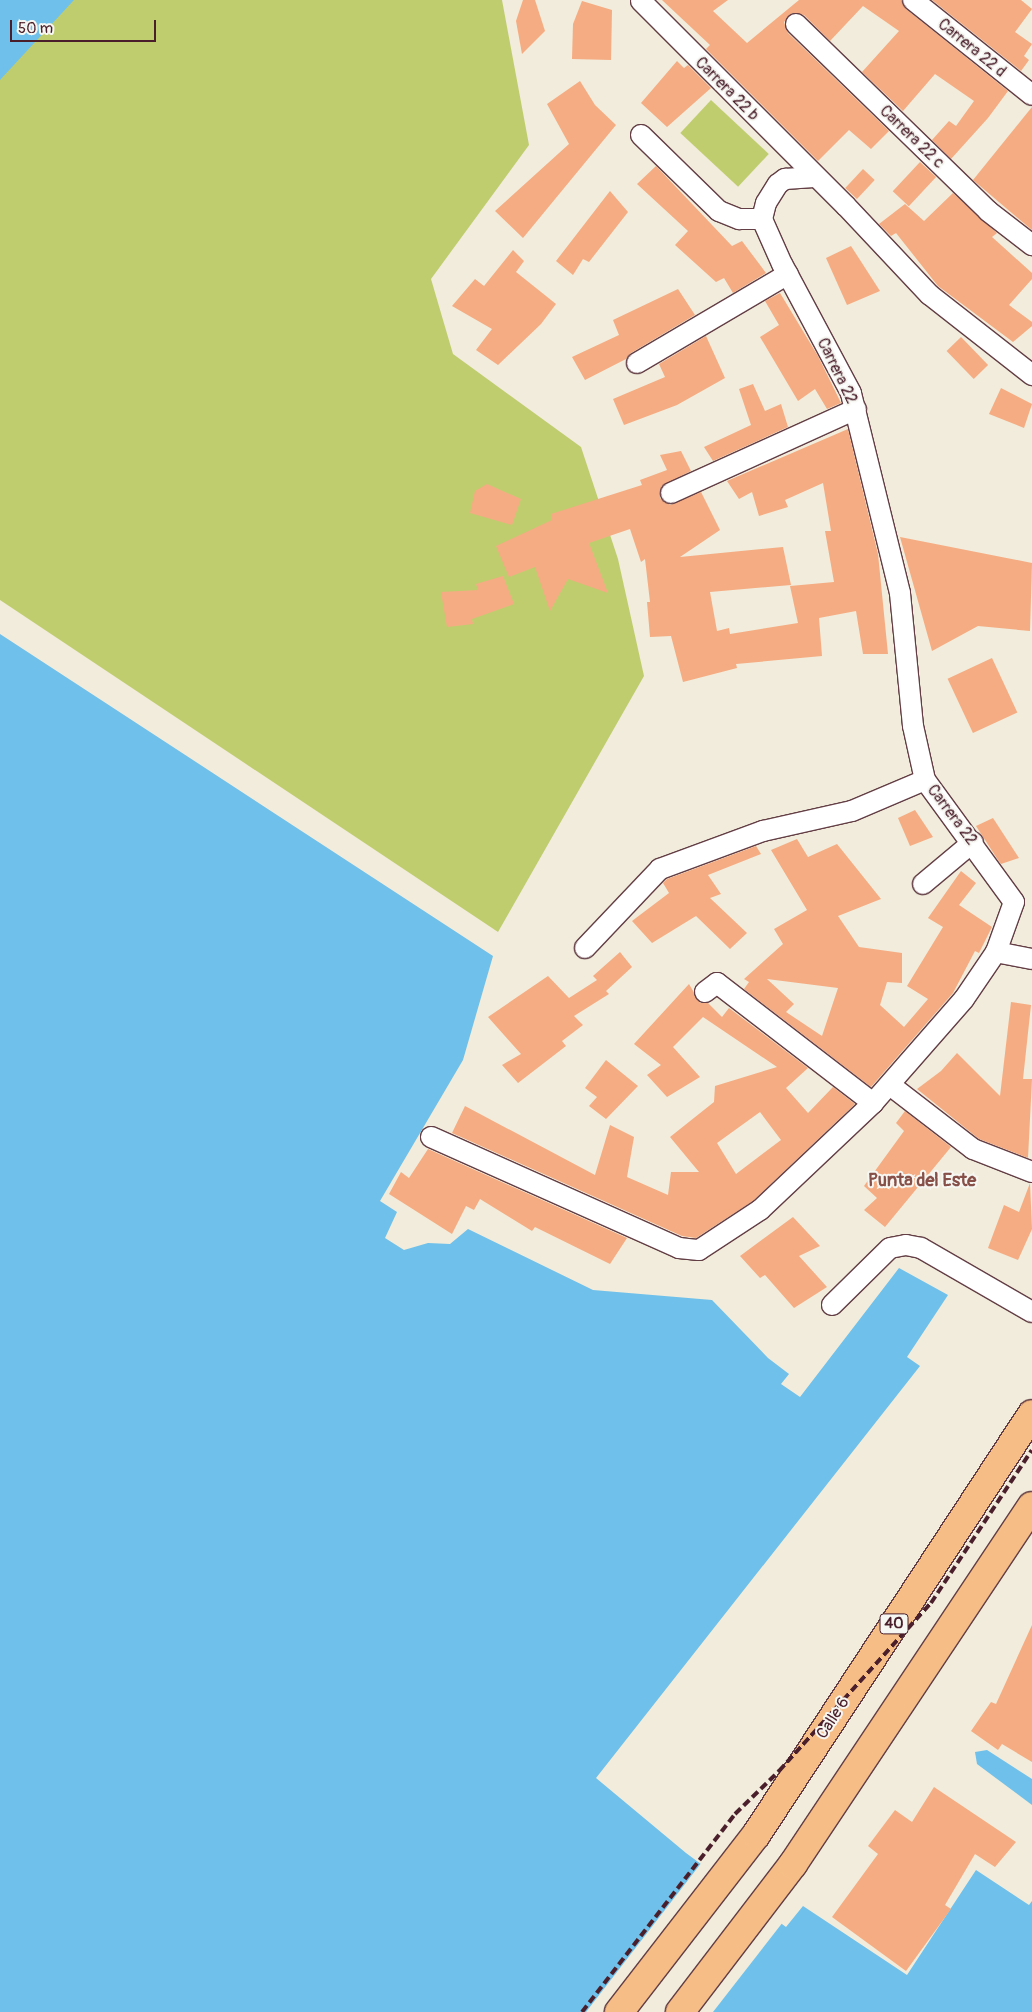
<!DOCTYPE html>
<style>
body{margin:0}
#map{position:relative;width:1032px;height:2012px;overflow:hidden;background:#f1ecdb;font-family:Pangolin,sans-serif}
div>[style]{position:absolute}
.green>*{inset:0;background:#c0cd6f;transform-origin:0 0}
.water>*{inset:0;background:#6fc0ea}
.pier>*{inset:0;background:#f1ecdb}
.building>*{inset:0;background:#f5ac82;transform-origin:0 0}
.roads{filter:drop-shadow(1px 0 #633e45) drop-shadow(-1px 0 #633e45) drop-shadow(0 1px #633e45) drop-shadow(0 -1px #633e45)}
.minor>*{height:20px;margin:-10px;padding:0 10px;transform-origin:10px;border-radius:10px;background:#fff}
.highway>*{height:28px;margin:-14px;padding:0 14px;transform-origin:14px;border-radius:14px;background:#f6be86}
.rail>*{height:4px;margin-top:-2px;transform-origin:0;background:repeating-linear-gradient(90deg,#4a1f2b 0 8px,transparent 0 12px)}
span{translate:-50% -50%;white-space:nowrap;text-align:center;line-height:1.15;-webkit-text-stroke:4px #f6f6f2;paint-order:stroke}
.shield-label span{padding:1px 4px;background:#f6f6f2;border:1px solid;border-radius:4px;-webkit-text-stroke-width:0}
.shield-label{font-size:15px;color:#4a1f2b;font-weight:700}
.street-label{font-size:16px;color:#4a1f2b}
.neighbourhood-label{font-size:18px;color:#865049;font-weight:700}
.scale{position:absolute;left:10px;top:20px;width:146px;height:22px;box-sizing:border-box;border:2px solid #4a1f2b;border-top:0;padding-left:6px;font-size:15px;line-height:18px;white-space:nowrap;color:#4a1f2b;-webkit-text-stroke:4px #f6f6f2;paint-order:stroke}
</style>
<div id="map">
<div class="green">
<div style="clip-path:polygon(0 0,502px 0,529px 145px,431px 279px,453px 354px,581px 447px,618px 559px,644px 676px,498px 932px,0 600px)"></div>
<div style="left:711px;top:100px;width:79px;height:45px;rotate:43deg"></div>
</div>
<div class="water">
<div style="clip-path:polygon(0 0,74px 0,0 80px)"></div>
<div style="clip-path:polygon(0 634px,493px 956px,463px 1060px,380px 1201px,397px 1212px,385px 1238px,404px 1250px,428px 1243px,450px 1244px,468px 1229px,593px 1290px,712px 1300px,768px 1358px,789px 1374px,781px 1384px,800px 1397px,899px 1268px,948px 1295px,907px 1357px,920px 1366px,596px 1778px,686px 1853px,786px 1927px,803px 1906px,907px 1975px,976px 1870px,1029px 1905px,1032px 1901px,1032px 2012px,0 2012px)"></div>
<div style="clip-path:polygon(987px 1750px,1032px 1779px,1032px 1805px,977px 1764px,975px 1752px)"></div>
</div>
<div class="pier">
<div style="clip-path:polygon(702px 1862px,783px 1922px,713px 2012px,586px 2012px)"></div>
</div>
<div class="building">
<div style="clip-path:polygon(523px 0,535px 0,545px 31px,522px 54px,516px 21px)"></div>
<div style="clip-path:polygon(662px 0,728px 0,713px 11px,747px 43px,799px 0,901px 0,906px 9px,1008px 91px,988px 118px,951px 159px,932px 140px,949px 121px,956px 126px,974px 101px,935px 74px,903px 111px,862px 72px,899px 31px,863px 6px,830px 41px,804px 15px,792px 13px,784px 22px,788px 33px,889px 131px,871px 149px,849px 130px,818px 161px,706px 49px,710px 45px)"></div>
<div style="clip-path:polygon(932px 0,1021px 0,1032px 9px,1015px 32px,1032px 44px,1024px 56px,1029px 60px,1021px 71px)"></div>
<div style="clip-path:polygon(582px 1px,612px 10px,611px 60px,572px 59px,573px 24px)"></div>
<div style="clip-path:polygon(677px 61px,684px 68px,688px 65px,711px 88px,667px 127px,641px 103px)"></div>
<div style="clip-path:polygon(580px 81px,595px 105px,616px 125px,523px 238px,495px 211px,569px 144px,547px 104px)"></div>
<div style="clip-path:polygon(1032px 107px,1032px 230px,973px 180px)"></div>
<div style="left:920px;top:162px;width:22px;height:40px;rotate:43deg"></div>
<div style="clip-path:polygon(656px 166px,732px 246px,742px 241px,766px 273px,733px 293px,724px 278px,716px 282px,675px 245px,688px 231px,637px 184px)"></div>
<div style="left:863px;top:169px;width:16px;height:26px;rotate:43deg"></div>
<div style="clip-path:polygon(610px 191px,628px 212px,589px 262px,583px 259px,573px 275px,556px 261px)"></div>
<div style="clip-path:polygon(953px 193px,997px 233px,992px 237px,1032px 273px,1032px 279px,1009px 305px,1032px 322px,1032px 326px,1013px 342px,938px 286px,896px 233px,891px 236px,879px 224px,905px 204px,924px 221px)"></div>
<div style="clip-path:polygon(851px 246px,880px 291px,847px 305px,826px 258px)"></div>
<div style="clip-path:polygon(513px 250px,524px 261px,516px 272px,556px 304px,541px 324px,498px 365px,476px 350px,492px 329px,452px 306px,475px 279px,484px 286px)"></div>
<div style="clip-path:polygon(678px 289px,695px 315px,631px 353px,626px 359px,585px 380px,572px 357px,619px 335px,613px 320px)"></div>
<div style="clip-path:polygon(780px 293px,818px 356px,841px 403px,827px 409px,815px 389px,798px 401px,760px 337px,779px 325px,765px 301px)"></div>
<div style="clip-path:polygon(706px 336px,725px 378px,677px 405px,624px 425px,613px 399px,665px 377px,659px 364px)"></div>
<div style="left:961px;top:337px;width:39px;height:20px;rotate:46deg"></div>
<div style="clip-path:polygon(753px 384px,765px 411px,781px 404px,788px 427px,713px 461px,704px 447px,751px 425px,739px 389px)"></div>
<div style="clip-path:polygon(1001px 388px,1032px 404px,1024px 428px,989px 414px)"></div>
<div style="clip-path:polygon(848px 429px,878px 554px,888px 654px,863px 654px,856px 611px,819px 618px,822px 656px,736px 664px,737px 668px,683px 682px,671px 636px,650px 637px,647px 602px,650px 602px,645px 559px,641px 562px,630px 529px,589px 543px,608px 593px,568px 579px,550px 611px,535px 567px,509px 577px,496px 546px,552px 520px,551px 514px,642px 485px,640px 480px,667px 470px,660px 455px,681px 451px,691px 471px,662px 486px,660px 498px,670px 505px,701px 492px,720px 530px,680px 557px,783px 547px,791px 585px,710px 592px,717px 631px,729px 628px,730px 634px,798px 623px,790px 586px,834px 582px,825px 531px,831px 531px,823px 483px,785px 500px,788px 507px,759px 516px,752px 492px,739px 499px,727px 481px)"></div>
<div style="clip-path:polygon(487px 484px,521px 499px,512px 525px,470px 513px,475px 491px)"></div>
<div style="clip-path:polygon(900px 537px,1032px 563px,1030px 631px,978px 626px,932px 651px)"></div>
<div style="clip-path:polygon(503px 576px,514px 604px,472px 619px,473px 624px,447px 627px,441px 592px,478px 590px,476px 584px)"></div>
<div style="left:992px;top:658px;width:60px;height:49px;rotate:65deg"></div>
<div style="clip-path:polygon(915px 810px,933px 837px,910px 846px,898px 818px)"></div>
<div style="clip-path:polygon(993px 818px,1019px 858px,1001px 864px,998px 860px,976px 826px)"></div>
<div style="clip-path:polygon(evenodd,797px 839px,808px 857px,837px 844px,881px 899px,838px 916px,859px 947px,902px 953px,902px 983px,887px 982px,880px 1005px,904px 1027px,928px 999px,907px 986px,943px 927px,928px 918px,961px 871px,976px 883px,959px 905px,992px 927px,979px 953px,975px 951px,953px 993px,871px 1087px,744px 989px,749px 982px,744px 979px,783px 944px,774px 929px,807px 910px,771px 850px,797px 839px,767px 979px,838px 988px,822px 1036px,786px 1012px,794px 1004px,767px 979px)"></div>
<div style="clip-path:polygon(756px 846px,761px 854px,708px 875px,721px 894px,710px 898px,747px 933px,730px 949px,696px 916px,652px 943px,632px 921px,669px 893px,663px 883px,667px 879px)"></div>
<div style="clip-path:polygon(620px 952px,632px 967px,606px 991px,609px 994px,574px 1016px,583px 1025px,562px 1041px,566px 1046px,518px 1083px,502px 1065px,521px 1054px,488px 1017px,548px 976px,569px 998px,597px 980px,593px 976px)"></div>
<div style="clip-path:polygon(evenodd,689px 984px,700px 1003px,708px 1003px,722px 1017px,729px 1008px,808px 1068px,786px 1088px,808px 1113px,833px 1087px,855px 1104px,753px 1201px,696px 1238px,682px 1236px,452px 1133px,465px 1106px,595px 1175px,610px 1125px,634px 1137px,627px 1177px,668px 1195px,671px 1172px,699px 1172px,670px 1137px,714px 1102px,715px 1086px,777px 1067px,703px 1017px,673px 1047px,700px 1077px,667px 1097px,647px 1075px,661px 1065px,634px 1044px,689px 984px,760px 1112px,781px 1140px,736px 1174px,717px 1143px,760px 1112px)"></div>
<div style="clip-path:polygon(1011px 1002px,1031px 1005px,1023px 1079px,1032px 1079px,1028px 1158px,979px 1139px,917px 1089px,941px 1071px,957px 1053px,1000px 1096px)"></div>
<div style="clip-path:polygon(606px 1060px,638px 1086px,606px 1119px,589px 1106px,597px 1097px,585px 1088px)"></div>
<div style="clip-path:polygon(905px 1111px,951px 1147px,885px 1227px,864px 1210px,877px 1198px,864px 1186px,904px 1131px,896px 1123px)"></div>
<div style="clip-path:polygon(428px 1149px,627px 1238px,610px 1264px,535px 1227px,532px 1231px,480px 1199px,474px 1210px,466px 1206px,452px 1234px,389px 1194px,401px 1172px,409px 1178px)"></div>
<div style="clip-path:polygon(1030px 1183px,1032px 1229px,1018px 1260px,988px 1248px,1004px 1205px,1019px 1212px)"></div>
<div style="clip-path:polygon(793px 1217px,820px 1246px,799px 1256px,827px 1287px,794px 1308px,765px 1275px,760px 1278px,740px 1256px)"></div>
<div style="clip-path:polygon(1032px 1625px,1032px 1762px,1002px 1744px,998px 1750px,971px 1731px,991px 1702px,996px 1704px)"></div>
<div style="clip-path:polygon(934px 1787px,1016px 1842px,995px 1867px,975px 1854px,945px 1905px,951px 1909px,906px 1971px,832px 1917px,878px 1854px,868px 1846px,895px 1810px,912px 1822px)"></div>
</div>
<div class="roads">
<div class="minor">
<div style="left:913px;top:0;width:152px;rotate:38.6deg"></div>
<div style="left:641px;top:1px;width:290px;rotate:45deg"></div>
<div style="left:846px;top:206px;width:122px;rotate:46.7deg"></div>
<div style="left:930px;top:295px;width:130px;rotate:38.1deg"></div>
<div style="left:796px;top:24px;width:268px;rotate:44.2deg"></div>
<div style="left:988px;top:211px;width:56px;rotate:37.7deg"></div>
<div style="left:641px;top:135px;width:109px;rotate:44.3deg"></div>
<div style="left:719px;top:211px;width:22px;rotate:22deg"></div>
<div style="left:739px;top:219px;width:23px"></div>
<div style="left:637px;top:363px;width:175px;rotate:-30.5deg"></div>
<div style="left:671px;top:493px;width:203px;rotate:-24.4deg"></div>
<div style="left:923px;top:884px;width:65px;rotate:-40deg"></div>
<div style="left:585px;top:948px;width:109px;rotate:-46.5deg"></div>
<div style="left:660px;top:869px;width:110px;rotate:-20.3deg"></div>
<div style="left:763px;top:831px;width:91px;rotate:-12.7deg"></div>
<div style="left:852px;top:811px;width:79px;rotate:-23deg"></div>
<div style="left:996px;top:952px;width:37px;rotate:11deg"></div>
<div style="left:705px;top:992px;width:15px;rotate:-37deg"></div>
<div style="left:717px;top:983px;width:197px;rotate:37.6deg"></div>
<div style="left:890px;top:1085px;width:105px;rotate:37.6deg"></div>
<div style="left:973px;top:1149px;width:63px;rotate:21.3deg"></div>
<div style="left:431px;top:1137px;width:272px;rotate:24.1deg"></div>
<div style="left:679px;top:1248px;width:20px;rotate:6deg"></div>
<div style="left:699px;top:1250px;width:73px;rotate:-33.3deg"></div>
<div style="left:760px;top:1210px;width:156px;rotate:-43.4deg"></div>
<div style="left:873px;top:1103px;width:138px;rotate:-48.8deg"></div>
<div style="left:964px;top:999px;width:57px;rotate:-55.8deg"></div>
<div style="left:996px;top:952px;width:53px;rotate:-70.2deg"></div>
<div style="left:1014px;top:902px;width:151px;rotate:-126.1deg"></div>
<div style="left:925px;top:780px;width:55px;rotate:-102.5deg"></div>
<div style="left:913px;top:726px;width:134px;rotate:-95.6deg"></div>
<div style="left:900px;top:593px;width:206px;rotate:-103.8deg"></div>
<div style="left:851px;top:393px;width:146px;rotate:-118.1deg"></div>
<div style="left:782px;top:264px;width:49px;rotate:-114deg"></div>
<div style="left:762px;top:219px;width:16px;rotate:-76deg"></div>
<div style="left:766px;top:203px;width:22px;rotate:-58deg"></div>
<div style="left:778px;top:184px;width:9px;rotate:-36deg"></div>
<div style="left:785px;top:179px;width:29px;rotate:-4deg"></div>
<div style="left:832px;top:1305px;width:81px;rotate:-44.5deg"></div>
<div style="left:890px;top:1248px;width:16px;rotate:-11deg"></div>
<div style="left:906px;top:1245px;width:15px;rotate:11deg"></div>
<div style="left:921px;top:1248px;width:128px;rotate:30deg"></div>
</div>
<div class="highway">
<div style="left:619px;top:2012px;width:224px;rotate:-52.3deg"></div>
<div style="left:756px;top:1835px;width:503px;rotate:-56.75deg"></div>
<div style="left:680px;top:2012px;width:186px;rotate:-52.6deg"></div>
<div style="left:793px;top:1864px;width:430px;rotate:-56.3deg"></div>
</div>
</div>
<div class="rail">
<div style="left:582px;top:2012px;width:250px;rotate:-52.3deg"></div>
<div style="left:735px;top:1814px;width:62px;rotate:-44.3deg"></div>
<div style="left:779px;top:1771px;width:227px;rotate:-47.9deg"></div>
<div style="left:931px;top:1603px;width:183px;rotate:-56.6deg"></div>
</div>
<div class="shield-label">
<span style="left:894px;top:1624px">40</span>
</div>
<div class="street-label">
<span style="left:972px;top:48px;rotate:39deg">Carrera 22 d</span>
<span style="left:727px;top:89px;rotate:45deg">Carrera 22 b</span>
<span style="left:912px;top:137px;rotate:44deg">Carrera 22 c</span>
<span style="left:837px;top:371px;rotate:64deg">Carrera 22</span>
<span style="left:952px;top:815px;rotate:53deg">Carrera 22</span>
<span style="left:833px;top:1718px;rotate:-57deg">Calle 6</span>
</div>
<div class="neighbourhood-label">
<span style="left:922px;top:1181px">Punta del Este</span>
</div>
<div class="scale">50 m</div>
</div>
